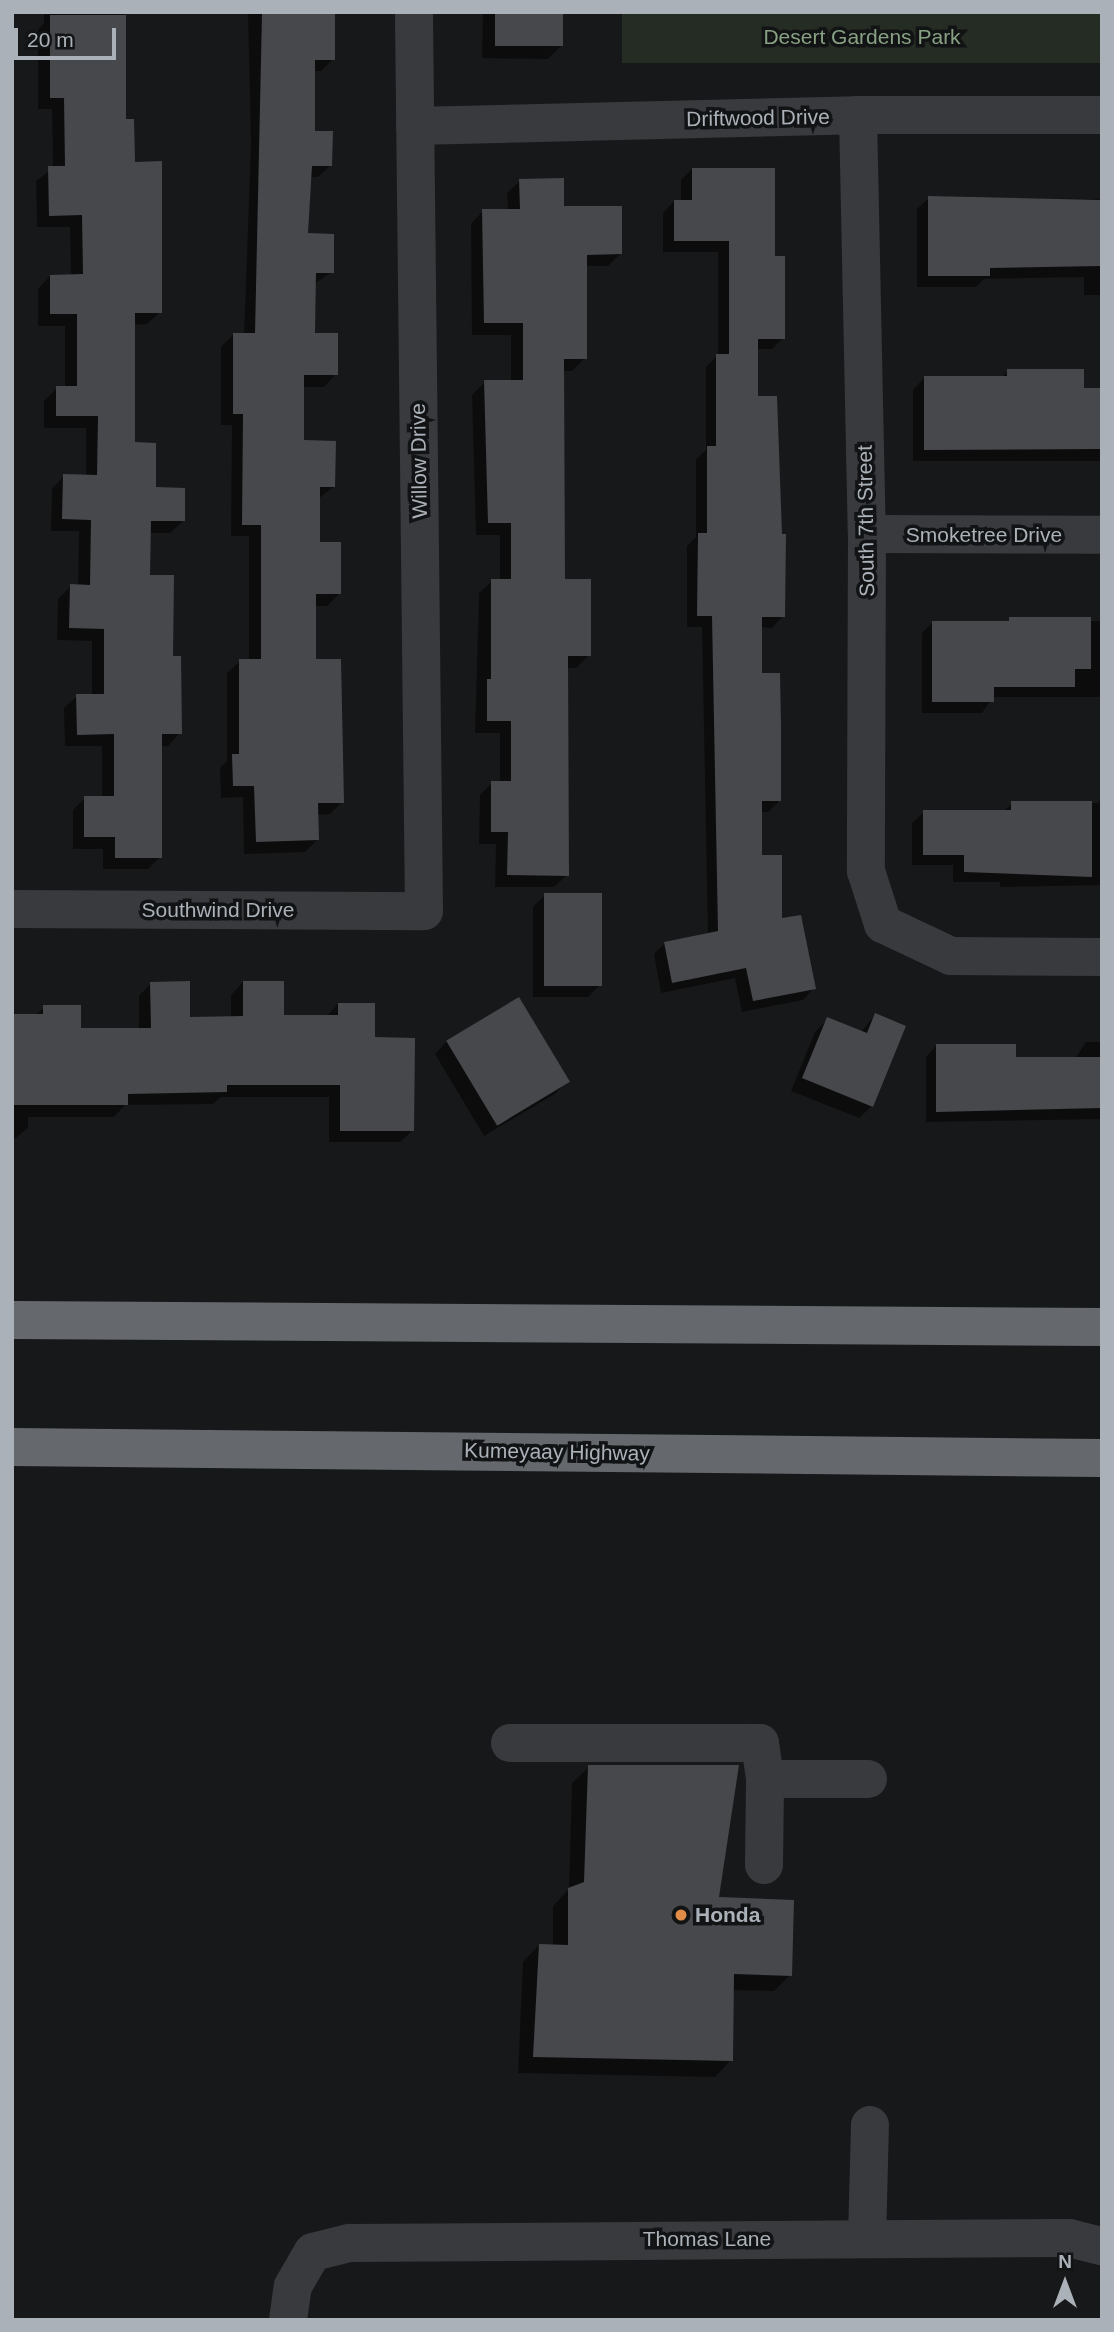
<!DOCTYPE html>
<style>
body{margin:0}
#map{position:relative;width:1114px;height:2332px;overflow:hidden;background:#171819;font-family:Helvetica,sans-serif}
div>[style]{position:absolute}
.green>*{inset:0;background:#242c24;transform-origin:0 0}
.shadow>*{inset:0;background:#0007}
.building>*{inset:0;background:#46484c;transform-origin:0 0}
.minor>*{height:38px;margin:-19px;padding:0 19px;transform-origin:19px;border-radius:19px;background:#393a3e}
.highway>*{height:38px;margin:-19px;padding:0 19px;transform-origin:19px;border-radius:19px;background:#65696e}
.dots>*{width:19px;height:19px;translate:-50% -50%;box-sizing:border-box;border:4px solid #121314;border-radius:50%}
span{translate:-50% -50%;white-space:nowrap;text-align:center;line-height:1.15;-webkit-text-stroke:7px #121314;paint-order:stroke}
.park-label{font-size:21px;color:#88a183}
.street-label{font-size:21px;color:#abb1b8}
.poi-label{font-size:21px;color:#abb1b8;font-weight:700}
.left{translate:0 -50%;text-align:left}
.frame{position:absolute;inset:0;border:14px solid #abb1b8;pointer-events:none}
.north{position:absolute;left:1030px;top:2248px;width:70px;height:70px;-webkit-text-stroke:5px #121314;paint-order:stroke;rotate:0deg;font-size:19px;font-weight:700;line-height:28px;text-align:center;color:#abb1b8}
.north::after{content:'';display:block;margin:auto;width:24px;height:32px;background:#abb1b8;clip-path:polygon(50% 0,100% 100%,50% 72%,0 100%)}
.scale{position:absolute;left:14px;top:28px;width:102px;height:32px;box-sizing:border-box;border:4px solid #abb1b8;border-top:0;padding-left:9px;font-size:21px;line-height:24px;white-space:nowrap;color:#abb1b8;-webkit-text-stroke:5px #121314;paint-order:stroke}
</style>
<div id="map">
<div class="green">
<div style="left:622px;top:12px;width:480px;height:51px"></div>
</div>
<div class="shadow">
<div style="clip-path:polygon(44px 12px,125px 12px,125px 121px,160px 312px,147px 324px,134px 325px,134px 444px,154px 489px,183px 521px,170px 533px,149px 533px,148px 577px,171px 657px,180px 733px,168px 746px,160px 746px,160px 857px,148px 869px,103px 869px,103px 849px,73px 849px,73px 810px,85px 798px,102px 798px,102px 746px,65px 746px,64px 708px,77px 696px,92px 696px,92px 641px,57px 640px,58px 599px,71px 586px,78px 586px,79px 531px,51px 531px,52px 489px,64px 476px,86px 477px,86px 428px,44px 428px,44px 401px,57px 388px,65px 388px,65px 326px,38px 326px,38px 289px,50px 276px,71px 276px,70px 227px,37px 227px,36px 181px,53px 168px,52px 109px,38px 109px,38px 30px,44px 23px)"></div>
<div style="clip-path:polygon(248px 12px,313px 12px,333px 59px,321px 71px,313px 71px,313px 133px,331px 165px,318px 177px,309px 177px,307px 235px,332px 272px,314px 284px,313px 335px,336px 374px,324px 387px,302px 387px,302px 442px,333px 487px,318px 499px,318px 543px,340px 593px,327px 606px,314px 606px,314px 661px,342px 802px,330px 814px,317px 815px,318px 839px,305px 852px,244px 854px,243px 797px,221px 798px,220px 768px,227px 761px,227px 673px,240px 661px,249px 661px,249px 536px,231px 536px,232px 425px,221px 425px,221px 347px,233px 335px,244px 335px,251px 144px)"></div>
<div style="clip-path:polygon(483px 12px,561px 12px,561px 46px,548px 59px,482px 58px)"></div>
<div style="clip-path:polygon(692px 169px,773px 257px,783px 338px,772px 349px,756px 349px,756px 397px,783px 616px,772px 628px,760px 627px,760px 675px,780px 800px,768px 812px,760px 812px,760px 857px,780px 920px,814px 988px,803px 1000px,742px 1012px,735px 978px,661px 993px,654px 954px,665px 943px,708px 935px,702px 627px,687px 627px,687px 546px,696px 537px,696px 459px,706px 450px,706px 367px,718px 355px,718px 252px,663px 252px,663px 213px,674px 201px,681px 201px,681px 180px)"></div>
<div style="clip-path:polygon(520px 181px,620px 254px,608px 266px,585px 266px,585px 358px,572px 371px,562px 371px,563px 581px,589px 655px,576px 668px,566px 668px,567px 875px,554px 887px,495px 887px,496px 844px,479px 844px,480px 795px,492px 783px,500px 783px,500px 733px,475px 733px,479px 593px,492px 581px,500px 581px,500px 535px,476px 535px,472px 395px,485px 382px,511px 382px,511px 335px,472px 335px,471px 224px,483px 211px,508px 211px,507px 193px)"></div>
<div style="clip-path:polygon(929px 198px,1102px 199px,1102px 295px,1084px 295px,1084px 277px,984px 279px,976px 287px,917px 287px,917px 209px)"></div>
<div style="clip-path:polygon(1008px 371px,1082px 390px,1102px 390px,1102px 461px,913px 461px,913px 390px,924px 378px,1001px 378px)"></div>
<div style="clip-path:polygon(1102px 621px,1102px 697px,993px 697px,982px 713px,922px 713px,922px 633px,933px 622px)"></div>
<div style="clip-path:polygon(1102px 798px,1102px 885px,1000px 887px,1000px 882px,953px 882px,953px 865px,912px 865px,912px 823px,924px 812px,1003px 812px,1012px 803px,1098px 803px)"></div>
<div style="clip-path:polygon(545px 895px,600px 985px,588px 997px,533px 997px,533px 907px)"></div>
<div style="clip-path:polygon(243px 982px,282px 1017px,326px 1017px,338px 1004px,373px 1039px,413px 1130px,400px 1142px,329px 1142px,329px 1097px,221px 1097px,213px 1104px,125px 1105px,114px 1117px,28px 1117px,28px 1128px,12px 1141px,12px 1016px,35px 1016px,44px 1007px,79px 1030px,139px 1030px,139px 996px,151px 983px,189px 1018px,231px 1018px,231px 995px)"></div>
<div style="clip-path:polygon(875px 1015px,872px 1106px,859px 1118px,791px 1091px,815px 1032px,828px 1019px,861px 1032px)"></div>
<div style="clip-path:polygon(447px 1041px,567px 1081px,555px 1094px,484px 1136px,435px 1054px)"></div>
<div style="clip-path:polygon(1086px 1042px,1102px 1042px,1102px 1119px,926px 1122px,926px 1057px,936px 1046px,1014px 1059px,1075px 1059px)"></div>
<div style="clip-path:polygon(589px 1767px,790px 1975px,774px 1991px,732px 1990px,731px 2060px,715px 2077px,518px 2073px,523px 1962px,539px 1945px,553px 1946px,553px 1906px,569px 1889px,572px 1783px)"></div>
</div>
<div class="building">
<div style="left:495px;top:12px;width:68px;height:34px"></div>
<div style="clip-path:polygon(262px 14px,335px 14px,335px 60px,315px 60px,315px 131px,333px 131px,332px 166px,312px 166px,308px 233px,334px 234px,334px 273px,316px 273px,315px 333px,338px 333px,338px 375px,304px 375px,304px 440px,336px 441px,335px 487px,320px 487px,320px 542px,341px 542px,341px 594px,316px 594px,316px 659px,341px 659px,344px 803px,318px 803px,319px 840px,256px 842px,254px 786px,233px 786px,232px 754px,239px 754px,239px 659px,261px 659px,261px 525px,242px 525px,243px 414px,233px 414px,233px 333px,255px 333px)"></div>
<div style="clip-path:polygon(50px 15px,126px 15px,126px 119px,134px 119px,135px 162px,162px 161px,162px 313px,135px 313px,135px 442px,156px 443px,156px 487px,185px 488px,185px 521px,151px 521px,150px 575px,174px 575px,173px 656px,181px 656px,182px 734px,162px 734px,162px 858px,115px 858px,115px 837px,84px 837px,84px 796px,114px 796px,114px 734px,77px 735px,76px 694px,104px 694px,104px 629px,69px 628px,70px 584px,90px 585px,91px 520px,62px 519px,63px 474px,97px 475px,98px 416px,56px 416px,56px 386px,77px 386px,77px 314px,50px 314px,50px 275px,83px 274px,82px 215px,49px 216px,48px 166px,65px 166px,64px 98px,50px 98px)"></div>
<div style="clip-path:polygon(692px 168px,775px 168px,775px 256px,785px 256px,785px 339px,758px 339px,758px 396px,777px 396px,782px 534px,786px 534px,785px 617px,762px 617px,762px 673px,780px 673px,781px 724px,781px 801px,762px 801px,762px 855px,782px 855px,782px 918px,801px 915px,816px 989px,753px 1001px,746px 968px,672px 983px,664px 942px,718px 931px,712px 616px,697px 616px,698px 533px,707px 533px,707px 446px,716px 446px,716px 354px,729px 354px,729px 241px,674px 241px,674px 200px,692px 200px)"></div>
<div style="clip-path:polygon(564px 178px,564px 206px,622px 206px,622px 254px,587px 255px,587px 359px,564px 359px,565px 579px,591px 579px,591px 656px,568px 656px,569px 876px,507px 875px,508px 832px,491px 832px,491px 781px,511px 781px,511px 721px,487px 721px,487px 679px,491px 679px,491px 579px,511px 579px,511px 523px,488px 523px,484px 380px,523px 380px,523px 323px,484px 323px,482px 209px,520px 209px,519px 179px)"></div>
<div style="clip-path:polygon(928px 196px,1102px 200px,1102px 266px,990px 268px,990px 276px,928px 276px)"></div>
<div style="clip-path:polygon(1007px 369px,1084px 369px,1084px 388px,1102px 388px,1102px 449px,924px 450px,924px 376px,1007px 376px)"></div>
<div style="clip-path:polygon(1009px 617px,1091px 617px,1091px 669px,1075px 669px,1075px 687px,994px 687px,994px 702px,932px 702px,932px 621px,1009px 621px)"></div>
<div style="clip-path:polygon(1011px 801px,1092px 801px,1092px 877px,964px 872px,964px 855px,923px 855px,923px 810px,1011px 810px)"></div>
<div style="left:544px;top:893px;width:58px;height:93px"></div>
<div style="clip-path:polygon(190px 981px,190px 1017px,243px 1016px,243px 981px,284px 981px,284px 1015px,338px 1015px,338px 1003px,375px 1003px,375px 1037px,415px 1038px,414px 1131px,340px 1131px,340px 1085px,227px 1085px,227px 1092px,128px 1094px,128px 1105px,12px 1105px,12px 1014px,43px 1014px,43px 1005px,81px 1005px,81px 1028px,151px 1028px,150px 982px)"></div>
<div style="left:519px;top:997px;width:99px;height:85px;rotate:59deg"></div>
<div style="clip-path:polygon(875px 1013px,906px 1026px,873px 1107px,802px 1078px,827px 1017px,867px 1033px)"></div>
<div style="clip-path:polygon(936px 1044px,1016px 1044px,1016px 1057px,1102px 1057px,1102px 1108px,936px 1112px)"></div>
<div style="clip-path:polygon(588px 1765px,739px 1765px,719px 1897px,794px 1900px,792px 1976px,734px 1974px,733px 2061px,533px 2057px,539px 1944px,568px 1945px,568px 1888px,584px 1882px)"></div>
</div>
<div class="minor">
<div style="left:858px;top:115px;width:419px;rotate:88.8deg"></div>
<div style="left:867px;top:534px;width:337px;rotate:90.2deg"></div>
<div style="left:866px;top:871px;width:56px;rotate:72.2deg"></div>
<div style="left:883px;top:924px;width:75px;rotate:25.2deg"></div>
<div style="left:951px;top:956px;width:151px;rotate:0.4deg"></div>
<div style="left:415px;top:126px;width:443px;rotate:-1.4deg"></div>
<div style="left:858px;top:115px;width:244px"></div>
<div style="left:867px;top:534px;width:235px;rotate:0.2deg"></div>
<div style="left:12px;top:909px;width:412px;rotate:0.3deg"></div>
<div style="left:424px;top:911px;width:899px;rotate:-90.64deg"></div>
<div style="left:510px;top:1743px;width:250px"></div>
<div style="left:760px;top:1743px;width:36px;rotate:82deg"></div>
<div style="left:765px;top:1779px;width:103px"></div>
<div style="left:764px;top:1865px;width:86px;rotate:-89.3deg"></div>
<div style="left:867px;top:2239px;width:114px;rotate:-88.5deg"></div>
<div style="left:288px;top:2320px;width:34px;rotate:-82deg"></div>
<div style="left:293px;top:2286px;width:39px;rotate:-60deg"></div>
<div style="left:313px;top:2252px;width:38px;rotate:-14deg"></div>
<div style="left:350px;top:2243px;width:719px;rotate:-0.4deg"></div>
<div style="left:1069px;top:2238px;width:34px;rotate:14deg"></div>
</div>
<div class="highway">
<div style="left:12px;top:1320px;width:1090px;rotate:0.37deg"></div>
<div style="left:12px;top:1447px;width:1090px;rotate:0.58deg"></div>
</div>
<div class="dots">
<div style="left:681px;top:1915px;background:#e18d47"></div>
</div>
<div class="park-label">
<span style="left:862px;top:37px">Desert Gardens Park</span>
</div>
<div class="street-label">
<span style="left:758px;top:118px;rotate:-1deg">Driftwood Drive</span>
<span style="left:419px;top:461px;rotate:-91deg">Willow Drive</span>
<span style="left:866px;top:521px;rotate:-91deg">South 7th Street</span>
<span style="left:984px;top:535px">Smoketree Drive</span>
<span style="left:218px;top:910px">Southwind Drive</span>
<span style="left:557px;top:1452px;rotate:1deg">Kumeyaay Highway</span>
<span style="left:707px;top:2239px">Thomas Lane</span>
</div>
<div class="poi-label">
<span class="left" style="left:695px;top:1915px">Honda</span>
</div>
<div class="frame"></div>
<div class="north">N</div>
<div class="scale">20 m</div>
</div>
